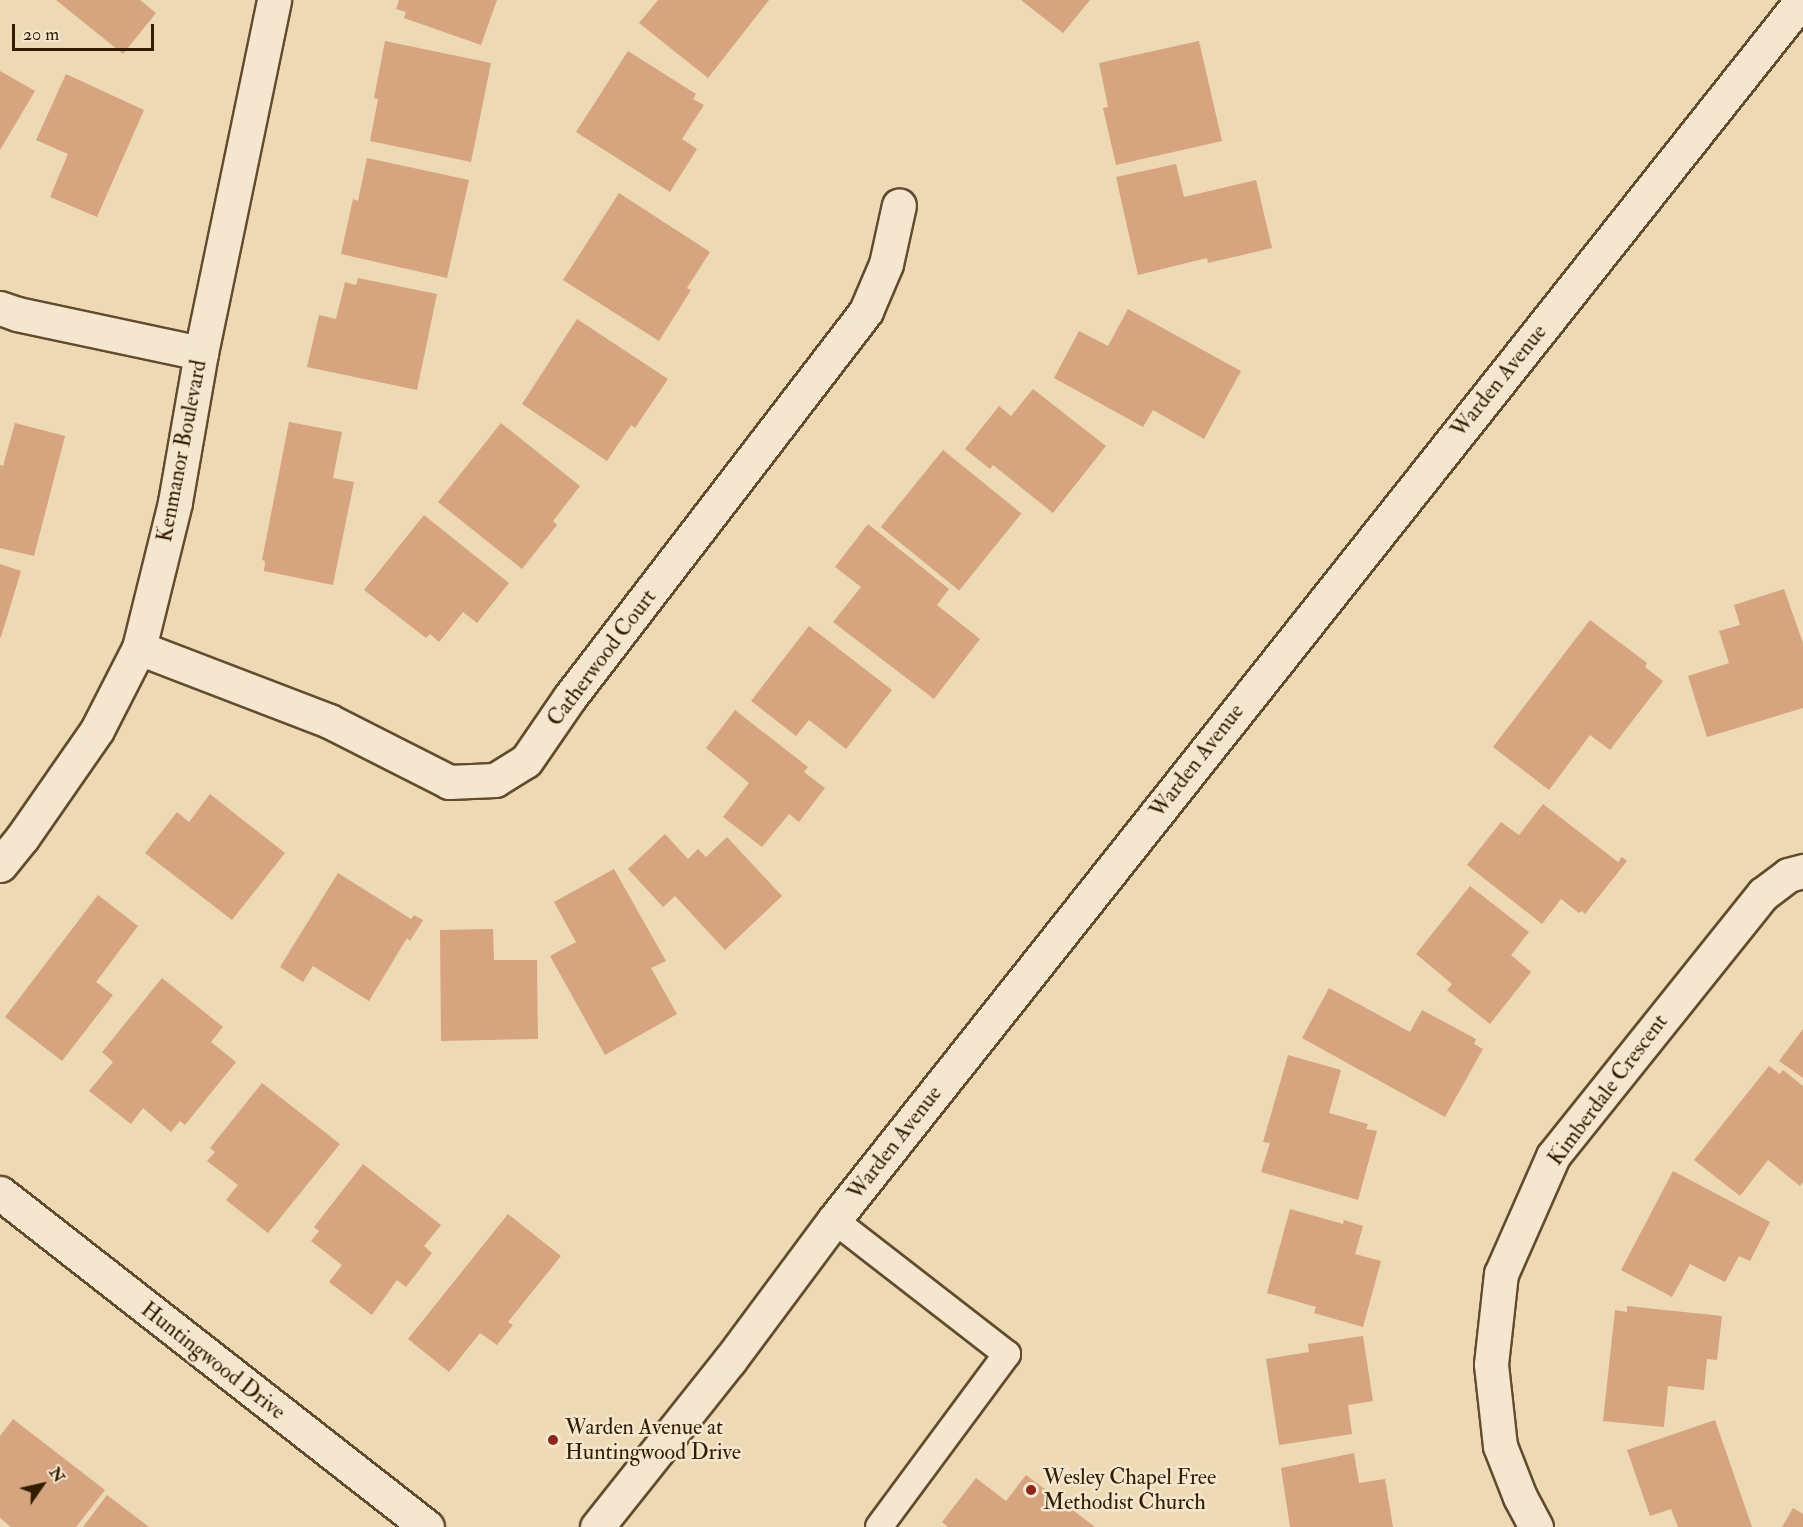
<!DOCTYPE html>
<style>
body{margin:0}
#map{position:relative;width:1803px;height:1527px;overflow:hidden;background:#eed9b5;font-family:"IM FELL Double Pica",serif}
div>[style]{position:absolute}
.building>*{inset:0;background:#d6a47e;transform-origin:0 0}
.roads{filter:drop-shadow(2px 0 #624c2d) drop-shadow(-2px 0 #624c2d) drop-shadow(0 2px #624c2d) drop-shadow(0 -2px #624c2d)}
.lane>*{height:26px;margin:-13px;padding:0 13px;transform-origin:13px;border-radius:13px;background:#f4e6cf}
.street>*{height:33px;margin:-16.5px;padding:0 16.5px;transform-origin:16.5px;border-radius:16.5px;background:#f4e6cf}
.secondary>*{height:33px;margin:-16.5px;padding:0 16.5px;transform-origin:16.5px;border-radius:16.5px;background:#f4e6cf}
.dots>*{width:16px;height:16px;translate:-50% -50%;box-sizing:border-box;border:3px solid #f4e6cf;border-radius:50%}
span{translate:-50% -50%;white-space:nowrap;text-align:center;line-height:1.15;-webkit-text-stroke:5px #f4e6cf;paint-order:stroke}
.street-label{font-size:22px;color:#331d00}
.poi-label{font-size:22px;color:#331d00}
.left{translate:0 -50%;text-align:left}
.north{position:absolute;left:12px;top:1455px;width:60px;height:60px;-webkit-text-stroke:4px #f4e6cf;paint-order:stroke;rotate:56deg;font-size:16px;font-weight:700;line-height:24px;text-align:center;color:#331d00}
.north::after{content:'';display:block;margin:auto;width:21px;height:27px;background:#331d00;clip-path:polygon(50% 0,100% 100%,50% 72%,0 100%)}
.scale{position:absolute;left:12px;top:24px;width:142px;height:27px;box-sizing:border-box;border:3px solid #331d00;border-top:0;padding-left:8px;font-size:18px;line-height:21px;white-space:nowrap;color:#331d00;-webkit-text-stroke:4px #f4e6cf;paint-order:stroke}
</style>
<div id="map">
<div class="building">
<div style="clip-path:polygon(56px 0,140px 0,156px 13px,123px 54px)"></div>
<div style="clip-path:polygon(399px 0,497px 0,481px 45px,404px 18px,406px 12px,396px 9px)"></div>
<div style="clip-path:polygon(658px 0,769px 0,708px 78px,639px 23px)"></div>
<div style="clip-path:polygon(1021px 0,1090px 0,1063px 33px)"></div>
<div style="clip-path:polygon(385px 41px,491px 63px,471px 162px,370px 141px,378px 99px,374px 98px)"></div>
<div style="clip-path:polygon(1199px 41px,1222px 141px,1116px 165px,1103px 108px,1108px 107px,1099px 63px)"></div>
<div style="clip-path:polygon(628px 51px,696px 94px,693px 99px,704px 105px,682px 139px,697px 149px,670px 192px,576px 132px)"></div>
<div style="clip-path:polygon(0 71px,35px 91px,0 150px)"></div>
<div style="clip-path:polygon(66px 74px,144px 110px,97px 217px,50px 197px,68px 154px,36px 140px)"></div>
<div style="clip-path:polygon(367px 158px,469px 180px,447px 278px,341px 254px,353px 199px,358px 201px)"></div>
<div style="clip-path:polygon(1176px 164px,1184px 197px,1256px 180px,1272px 248px,1208px 263px,1207px 258px,1138px 275px,1116px 177px)"></div>
<div style="clip-path:polygon(619px 193px,710px 252px,687px 288px,691px 290px,659px 341px,563px 280px)"></div>
<div style="clip-path:polygon(358px 278px,437px 294px,417px 390px,307px 367px,319px 315px,336px 319px,345px 282px,356px 285px)"></div>
<div style="clip-path:polygon(1128px 309px,1241px 371px,1204px 439px,1153px 410px,1143px 427px,1054px 378px,1079px 331px,1108px 346px)"></div>
<div style="clip-path:polygon(577px 319px,668px 379px,635px 428px,631px 425px,607px 461px,522px 404px)"></div>
<div style="clip-path:polygon(1033px 389px,1106px 446px,1053px 513px,993px 465px,990px 469px,965px 449px,999px 406px,1011px 416px)"></div>
<div style="clip-path:polygon(289px 422px,342px 432px,333px 478px,354px 482px,333px 585px,264px 571px,265px 561px,262px 560px)"></div>
<div style="clip-path:polygon(15px 423px,65px 436px,34px 556px,0 548px,0 465px,3px 466px)"></div>
<div style="clip-path:polygon(501px 423px,580px 486px,553px 521px,557px 525px,522px 569px,438px 502px)"></div>
<div style="left:943px;top:450px;width:101px;height:99px;rotate:39deg"></div>
<div style="clip-path:polygon(424px 515px,509px 583px,477px 623px,463px 612px,439px 642px,430px 634px,426px 638px,364px 590px)"></div>
<div style="clip-path:polygon(868px 524px,949px 589px,937px 605px,980px 639px,934px 699px,833px 622px,861px 587px,835px 567px)"></div>
<div style="clip-path:polygon(0 564px,21px 571px,1px 637px,0 637px)"></div>
<div style="clip-path:polygon(1784px 589px,1803px 643px,1803px 708px,1707px 737px,1688px 676px,1729px 663px,1719px 631px,1740px 625px,1734px 605px)"></div>
<div style="clip-path:polygon(1590px 620px,1647px 663px,1645px 667px,1663px 681px,1610px 750px,1590px 735px,1549px 790px,1493px 747px)"></div>
<div style="clip-path:polygon(809px 626px,892px 690px,846px 749px,809px 720px,796px 736px,751px 701px)"></div>
<div style="clip-path:polygon(735px 710px,808px 767px,804px 772px,825px 788px,799px 822px,789px 814px,762px 847px,723px 817px,749px 783px,706px 748px)"></div>
<div style="clip-path:polygon(210px 794px,285px 853px,232px 920px,145px 853px,177px 812px,189px 822px)"></div>
<div style="clip-path:polygon(1543px 804px,1618px 862px,1622px 857px,1627px 861px,1585px 914px,1582px 911px,1579px 913px,1561px 899px,1542px 924px,1467px 865px,1501px 822px,1519px 835px)"></div>
<div style="clip-path:polygon(665px 834px,688px 859px,698px 849px,706px 857px,727px 837px,782px 896px,725px 950px,675px 896px,663px 907px,628px 869px)"></div>
<div style="clip-path:polygon(614px 869px,666px 961px,651px 968px,677px 1014px,605px 1055px,550px 956px,576px 942px,554px 902px)"></div>
<div style="clip-path:polygon(338px 873px,411px 919px,414px 915px,423px 920px,410px 941px,407px 938px,369px 1001px,313px 966px,303px 982px,280px 967px)"></div>
<div style="clip-path:polygon(1470px 886px,1529px 932px,1511px 955px,1531px 972px,1490px 1024px,1447px 990px,1452px 984px,1416px 954px)"></div>
<div style="clip-path:polygon(98px 895px,138px 926px,96px 982px,113px 995px,62px 1061px,5px 1017px)"></div>
<div style="clip-path:polygon(493px 929px,494px 960px,537px 960px,538px 1039px,441px 1041px,440px 930px)"></div>
<div style="clip-path:polygon(162px 978px,223px 1027px,211px 1042px,236px 1062px,185px 1125px,180px 1121px,171px 1132px,143px 1108px,131px 1124px,89px 1091px,113px 1062px,102px 1052px)"></div>
<div style="clip-path:polygon(1329px 988px,1410px 1032px,1422px 1010px,1476px 1039px,1474px 1044px,1483px 1049px,1445px 1117px,1302px 1038px)"></div>
<div style="clip-path:polygon(1803px 1029px,1803px 1078px,1779px 1061px)"></div>
<div style="clip-path:polygon(1288px 1055px,1341px 1070px,1329px 1113px,1368px 1124px,1366px 1129px,1377px 1131px,1358px 1200px,1261px 1172px,1270px 1143px,1263px 1142px)"></div>
<div style="clip-path:polygon(1769px 1066px,1780px 1074px,1783px 1070px,1803px 1086px,1803px 1182px,1800px 1186px,1768px 1160px,1740px 1196px,1694px 1160px)"></div>
<div style="clip-path:polygon(262px 1083px,340px 1144px,268px 1233px,226px 1200px,238px 1185px,207px 1161px,215px 1152px,210px 1148px)"></div>
<div style="clip-path:polygon(363px 1164px,441px 1225px,424px 1246px,432px 1253px,406px 1287px,397px 1280px,372px 1315px,329px 1282px,342px 1265px,311px 1241px,319px 1231px,314px 1227px)"></div>
<div style="clip-path:polygon(1673px 1171px,1770px 1222px,1750px 1261px,1739px 1256px,1725px 1282px,1690px 1264px,1672px 1297px,1621px 1270px)"></div>
<div style="clip-path:polygon(1290px 1209px,1343px 1224px,1344px 1220px,1363px 1226px,1355px 1254px,1381px 1261px,1363px 1327px,1314px 1313px,1316px 1307px,1267px 1293px)"></div>
<div style="clip-path:polygon(508px 1214px,561px 1256px,508px 1322px,513px 1325px,497px 1345px,480px 1333px,449px 1372px,408px 1339px)"></div>
<div style="clip-path:polygon(1627px 1306px,1722px 1316px,1717px 1360px,1707px 1359px,1704px 1390px,1668px 1386px,1664px 1427px,1603px 1421px,1615px 1310px,1627px 1312px)"></div>
<div style="clip-path:polygon(1363px 1336px,1373px 1401px,1348px 1405px,1352px 1434px,1279px 1445px,1266px 1359px,1309px 1352px,1308px 1344px)"></div>
<div style="clip-path:polygon(13px 1419px,105px 1490px,76px 1527px,11px 1527px,0 1518px,0 1436px)"></div>
<div style="clip-path:polygon(1715px 1420px,1752px 1527px,1678px 1527px,1671px 1509px,1650px 1516px,1627px 1450px)"></div>
<div style="clip-path:polygon(1354px 1453px,1359px 1483px,1385px 1479px,1393px 1527px,1290px 1527px,1281px 1468px)"></div>
<div style="clip-path:polygon(1026px 1475px,1095px 1527px,948px 1527px,942px 1522px,976px 1478px,1006px 1501px)"></div>
<div style="clip-path:polygon(107px 1495px,149px 1527px,83px 1527px)"></div>
<div style="clip-path:polygon(1793px 1508px,1803px 1514px,1803px 1527px,1782px 1527px)"></div>
</div>
<div class="roads">
<div class="lane">
<div style="left:834px;top:1220px;width:219px;rotate:37.8deg"></div>
<div style="left:1007px;top:1354px;width:215px;rotate:126.5deg"></div>
</div>
<div class="street">
<div style="left:0;top:308px;width:18px;rotate:19deg"></div>
<div style="left:17px;top:314px;width:188px;rotate:12deg"></div>
<div style="left:139px;top:648px;width:204px;rotate:21deg"></div>
<div style="left:329px;top:721px;width:135px;rotate:26.9deg"></div>
<div style="left:449px;top:782px;width:46px;rotate:-2.5deg"></div>
<div style="left:495px;top:780px;width:36px;rotate:-32deg"></div>
<div style="left:526px;top:761px;width:78px;rotate:-55.5deg"></div>
<div style="left:570px;top:697px;width:486px;rotate:-52.5deg"></div>
<div style="left:866px;top:311px;width:51px;rotate:-66.9deg"></div>
<div style="left:886px;top:264px;width:60px;rotate:-77.6deg"></div>
<div style="left:0;top:865px;width:35px;rotate:-51deg"></div>
<div style="left:22px;top:838px;width:131px;rotate:-55.2deg"></div>
<div style="left:97px;top:730px;width:92px;rotate:-62.9deg"></div>
<div style="left:139px;top:648px;width:150px;rotate:-76.1deg"></div>
<div style="left:175px;top:502px;width:151px;rotate:-80.1deg"></div>
<div style="left:201px;top:353px;width:360px;rotate:-78.3deg"></div>
<div style="left:1536px;top:1527px;width:34px;rotate:-118deg"></div>
<div style="left:1520px;top:1497px;width:55px;rotate:-111.4deg"></div>
<div style="left:1500px;top:1446px;width:82px;rotate:-96.3deg"></div>
<div style="left:1491px;top:1364px;width:91px;rotate:-83.7deg"></div>
<div style="left:1501px;top:1274px;width:129px;rotate:-66.2deg"></div>
<div style="left:1553px;top:1156px;width:336px;rotate:-51.3deg"></div>
<div style="left:1763px;top:894px;width:31px;rotate:-37deg"></div>
<div style="left:1788px;top:875px;width:16px;rotate:-15deg"></div>
</div>
<div class="secondary">
<div style="left:0;top:1193px;width:542px;rotate:38.03deg"></div>
<div style="left:597px;top:1527px;width:213px;rotate:-51.5deg"></div>
<div style="left:730px;top:1360px;width:174px;rotate:-53.4deg"></div>
<div style="left:834px;top:1220px;width:1557px;rotate:-51.57deg"></div>
</div>
</div>
<div class="dots">
<div style="left:553px;top:1440px;background:#8f2418"></div>
<div style="left:1031px;top:1490px;background:#8f2418"></div>
</div>
<div class="street-label">
<span style="left:1499px;top:381px;rotate:-51deg">Warden Avenue</span>
<span style="left:182px;top:451px;rotate:-79deg">Kenmanor Boulevard</span>
<span style="left:602px;top:658px;rotate:-53deg">Catherwood Court</span>
<span style="left:1197px;top:761px;rotate:-52deg">Warden Avenue</span>
<span style="left:1608px;top:1090px;rotate:-53deg">Kimberdale Crescent</span>
<span style="left:895px;top:1143px;rotate:-52deg">Warden Avenue</span>
<span style="left:213px;top:1361px;rotate:38deg">Huntingwood Drive</span>
</div>
<div class="poi-label">
<span class="left" style="left:565px;top:1440px">Warden Avenue at<br>Huntingwood Drive</span>
<span class="left" style="left:1043px;top:1490px">Wesley Chapel Free<br>Methodist Church</span>
</div>
<div class="north">N</div>
<div class="scale">20 m</div>
</div>
